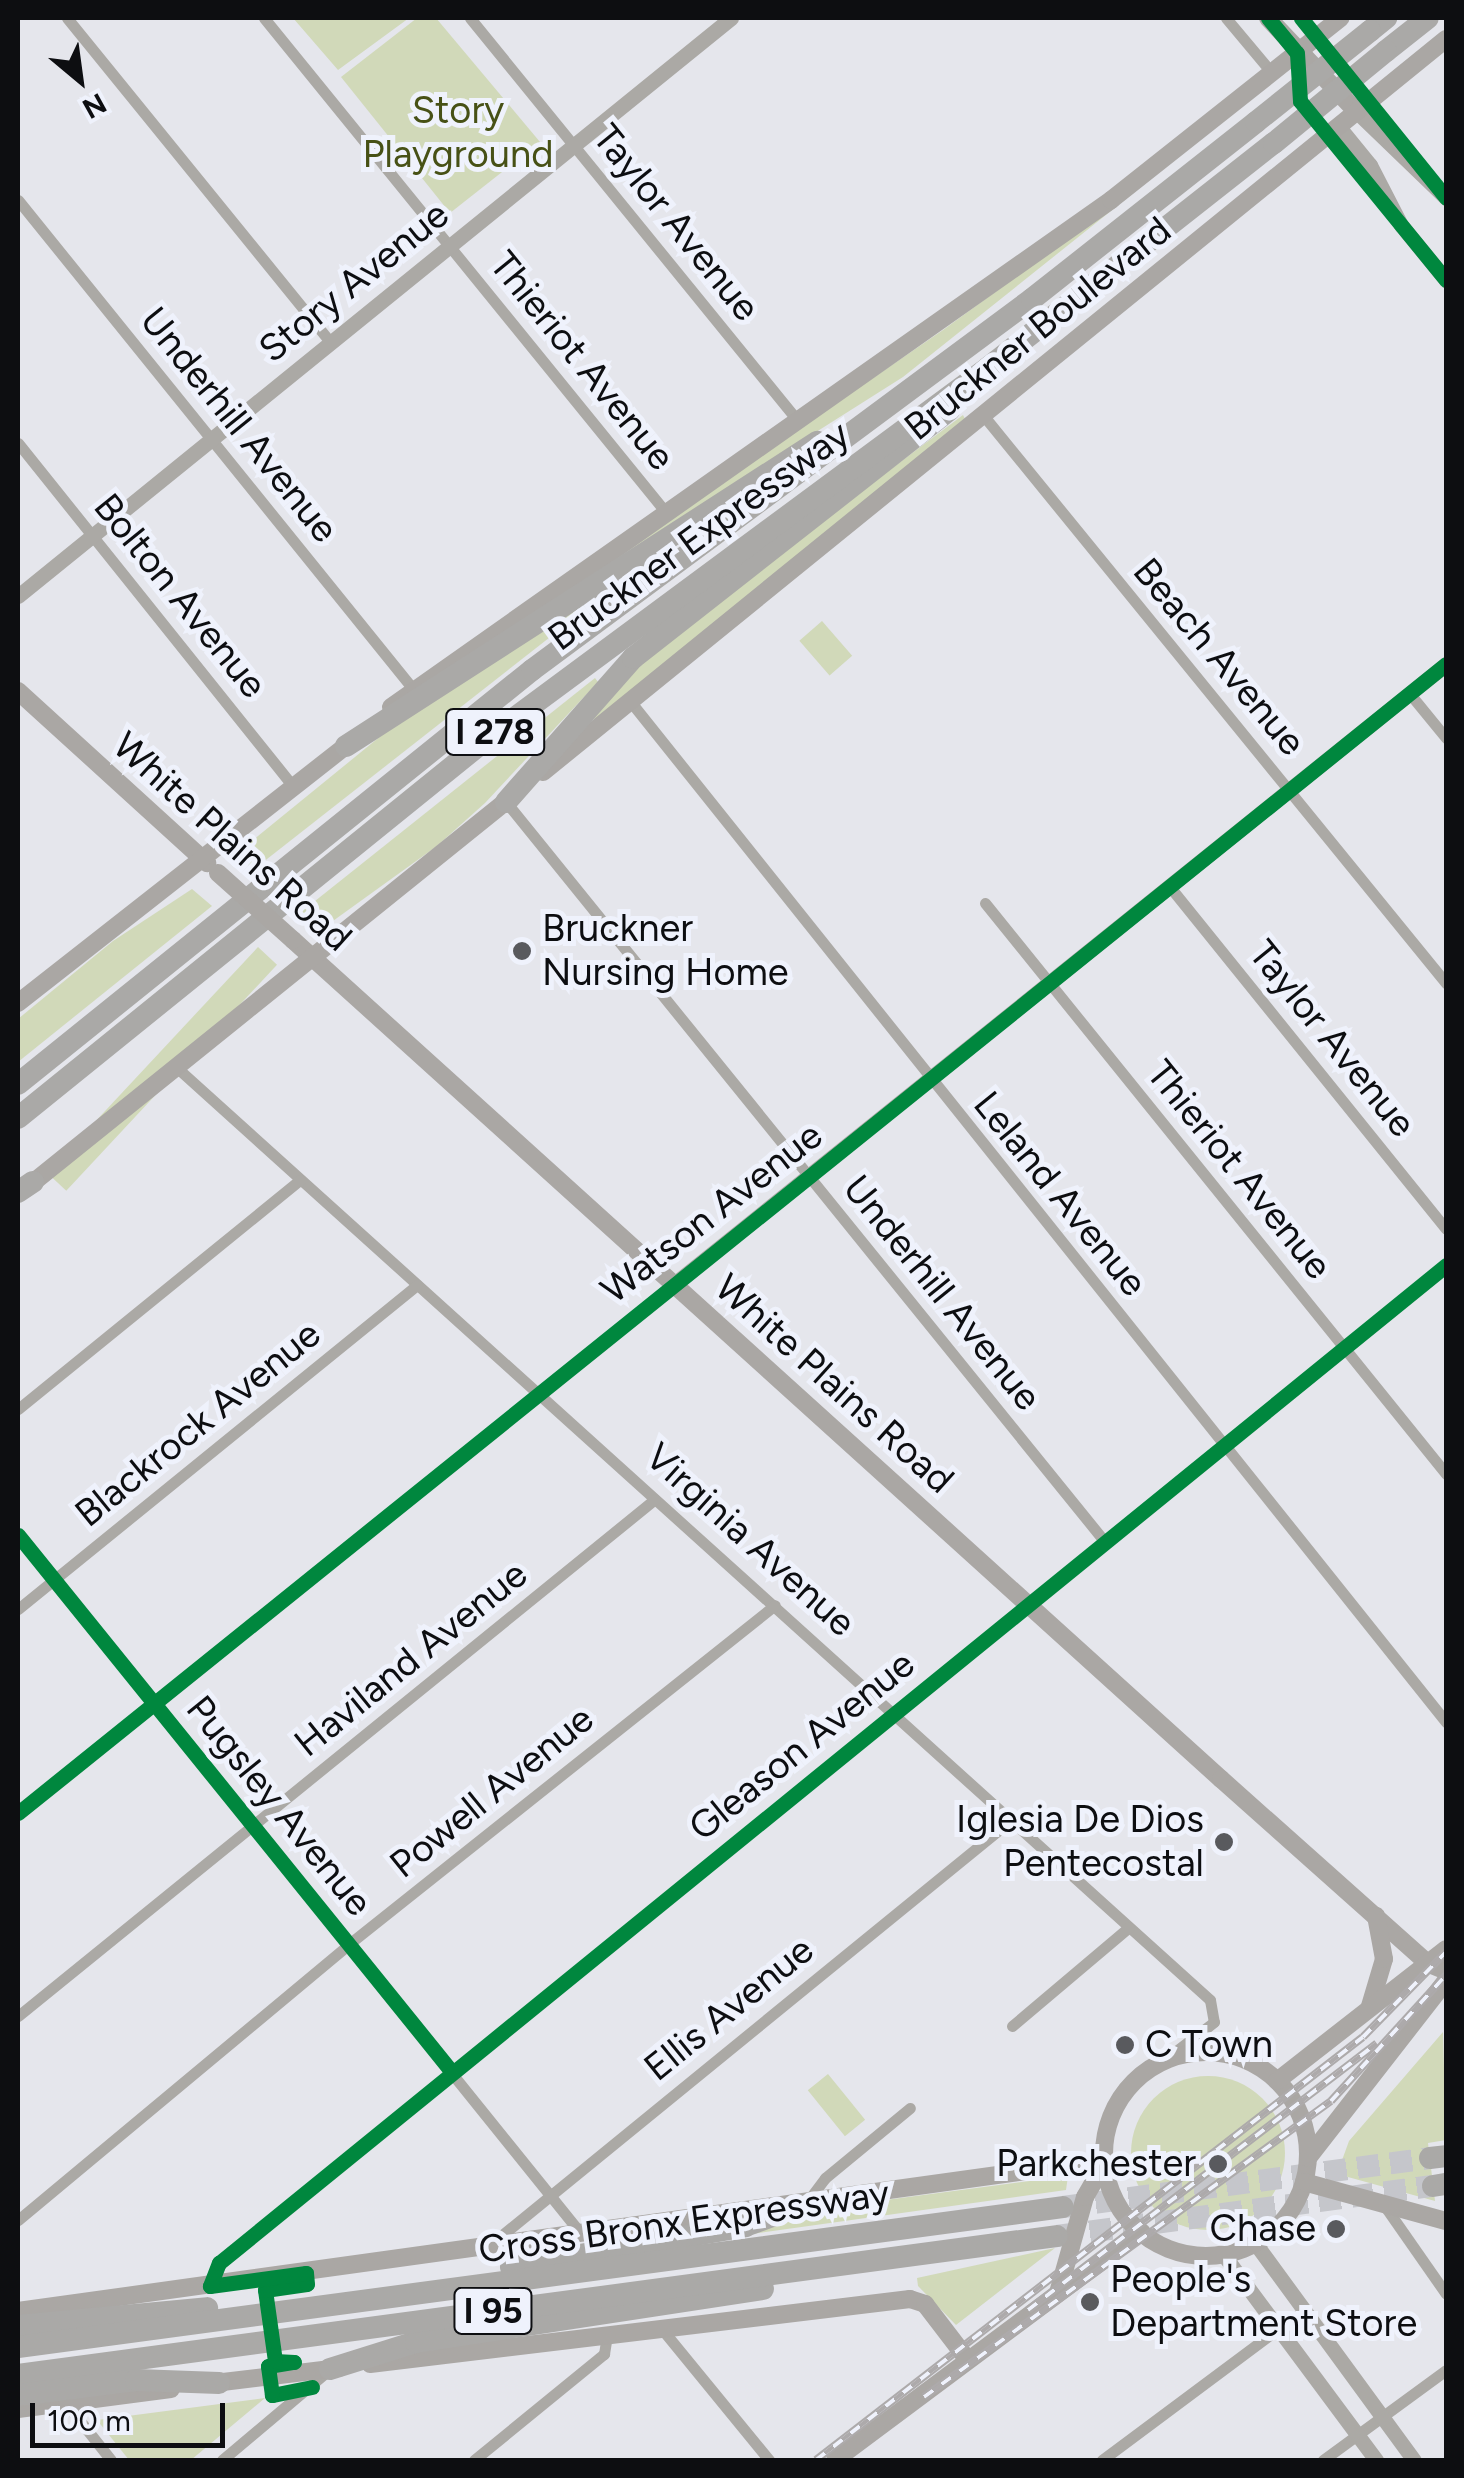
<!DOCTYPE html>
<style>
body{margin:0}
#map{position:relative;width:1464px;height:2478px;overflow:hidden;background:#e5e6ec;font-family:Figtree,sans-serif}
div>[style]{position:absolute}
.green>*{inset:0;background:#d1d9b9;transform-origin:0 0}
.round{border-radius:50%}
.motorway-tunnel>*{height:22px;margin-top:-11px;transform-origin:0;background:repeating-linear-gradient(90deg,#c5c6cb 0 22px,transparent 0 33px)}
.minor>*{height:11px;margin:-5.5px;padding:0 5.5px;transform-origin:5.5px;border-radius:5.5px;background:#aba9a5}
.tertiary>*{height:15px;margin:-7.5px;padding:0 7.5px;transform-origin:7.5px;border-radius:7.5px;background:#aba9a5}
.secondary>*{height:18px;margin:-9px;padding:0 9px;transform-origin:9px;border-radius:9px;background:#aaa7a4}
.secondary>.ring{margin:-9px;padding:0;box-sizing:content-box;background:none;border:18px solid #aaa7a4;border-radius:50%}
.motorway>*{height:22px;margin:-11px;padding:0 11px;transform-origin:11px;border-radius:11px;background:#aaa9a7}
.rail>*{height:8px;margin-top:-4px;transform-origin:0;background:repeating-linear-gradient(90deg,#eff2fc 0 11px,#adaaab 0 22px);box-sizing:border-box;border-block:2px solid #adaaab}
.secondary-bridge>*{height:18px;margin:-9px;padding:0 9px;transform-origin:9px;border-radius:9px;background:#aaa7a4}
.motorway-bridge>*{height:22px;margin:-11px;padding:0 11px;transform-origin:11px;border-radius:11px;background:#aaa9a7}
.cycleway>*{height:15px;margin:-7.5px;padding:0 7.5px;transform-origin:7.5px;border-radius:7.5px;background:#00873e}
.dots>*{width:28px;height:28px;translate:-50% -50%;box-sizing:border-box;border:5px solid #eff2fc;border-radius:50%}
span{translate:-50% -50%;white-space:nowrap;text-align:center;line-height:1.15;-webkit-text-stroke:10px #eff2fc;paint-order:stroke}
.shield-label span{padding:2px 8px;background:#eff2fc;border:2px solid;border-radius:8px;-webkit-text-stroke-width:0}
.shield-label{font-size:35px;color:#0d0e11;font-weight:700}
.park-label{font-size:38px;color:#475116}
.street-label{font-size:38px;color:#0d0e11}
.poi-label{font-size:38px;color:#0d0e11}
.left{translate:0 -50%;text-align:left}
.right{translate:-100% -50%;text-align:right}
.frame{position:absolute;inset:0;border:20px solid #0d0e11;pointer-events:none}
.north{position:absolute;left:30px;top:30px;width:100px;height:100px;-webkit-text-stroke:8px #eff2fc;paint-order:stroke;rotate:151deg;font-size:28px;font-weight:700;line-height:40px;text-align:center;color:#0d0e11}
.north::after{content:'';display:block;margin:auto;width:35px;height:45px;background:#0d0e11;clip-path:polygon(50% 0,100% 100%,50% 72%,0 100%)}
.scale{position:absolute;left:30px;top:2403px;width:195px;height:45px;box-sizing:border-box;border:5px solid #0d0e11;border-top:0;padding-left:12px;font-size:30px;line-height:35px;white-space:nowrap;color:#0d0e11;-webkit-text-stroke:8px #eff2fc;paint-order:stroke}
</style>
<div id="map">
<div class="green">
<div style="clip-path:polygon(293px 18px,292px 18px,409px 18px,338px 70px)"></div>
<div style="clip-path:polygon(417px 18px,436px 18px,540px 142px,450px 213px,341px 77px)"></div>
<div style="clip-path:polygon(1161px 171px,903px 377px,521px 619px,943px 330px)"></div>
<div style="clip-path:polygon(963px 415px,965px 419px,595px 720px,591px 714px,648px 651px)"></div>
<div style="clip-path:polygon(590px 599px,577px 616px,253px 870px,236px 854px,420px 704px)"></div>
<div style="left:822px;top:621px;width:46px;height:30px;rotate:49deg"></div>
<div style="clip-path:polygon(595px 678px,598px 682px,485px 803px,437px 846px,319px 931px,300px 913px)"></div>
<div style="clip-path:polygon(192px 889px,212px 906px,18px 1062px,18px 1019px,113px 941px)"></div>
<div style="left:258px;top:947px;width:26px;height:309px;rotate:43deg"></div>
<div style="clip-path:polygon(1443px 2032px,1446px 2140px,1428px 2143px,1435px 2201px,1337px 2174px,1349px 2141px)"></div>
<div style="left:828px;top:2074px;width:59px;height:26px;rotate:51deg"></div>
<div class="round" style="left:1131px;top:2076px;width:154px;height:154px"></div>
<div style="clip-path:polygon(1068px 2176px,1066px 2190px,752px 2234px,825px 2208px)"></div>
<div style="clip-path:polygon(1055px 2248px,956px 2325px,918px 2286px,917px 2278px)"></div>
<div style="clip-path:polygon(265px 2398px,191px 2460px,129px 2460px,97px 2420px)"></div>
</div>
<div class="motorway-tunnel">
<div style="left:1063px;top:2207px;width:370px;rotate:-7.6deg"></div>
<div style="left:1057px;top:2236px;width:379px;rotate:-7.6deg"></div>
</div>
<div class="minor">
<div style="left:67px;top:18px;width:419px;rotate:50.9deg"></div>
<div style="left:264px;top:18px;width:634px;rotate:50.89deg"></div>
<div style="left:470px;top:18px;width:518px;rotate:50.87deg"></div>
<div style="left:1226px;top:18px;width:72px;rotate:50.1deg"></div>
<div style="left:18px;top:200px;width:629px;rotate:51.07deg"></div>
<div style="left:983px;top:415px;width:733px;rotate:50.82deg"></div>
<div style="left:18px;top:443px;width:442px;rotate:51.3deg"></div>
<div style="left:1410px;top:694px;width:57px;rotate:50.7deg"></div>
<div style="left:630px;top:701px;width:1307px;rotate:51.37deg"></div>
<div style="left:506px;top:802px;width:952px;rotate:51.01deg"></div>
<div style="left:1170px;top:887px;width:439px;rotate:51.1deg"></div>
<div style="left:985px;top:903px;width:734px;rotate:51.08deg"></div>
<div style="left:175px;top:1066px;width:1394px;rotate:42.06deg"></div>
<div style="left:1210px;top:2000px;width:22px;rotate:80deg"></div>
<div style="left:1214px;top:2022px;width:71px;rotate:142.5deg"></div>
<div style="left:18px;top:1409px;width:363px;rotate:-39.1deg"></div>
<div style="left:18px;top:1535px;width:899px;rotate:51.14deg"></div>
<div style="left:18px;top:1609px;width:514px;rotate:-39.08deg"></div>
<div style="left:18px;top:1813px;width:843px;rotate:-38.88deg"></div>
<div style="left:18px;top:2016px;width:820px;rotate:-39.06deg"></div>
<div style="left:1012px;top:2026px;width:153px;rotate:-40.2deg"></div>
<div style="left:807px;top:2202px;width:30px;rotate:-53deg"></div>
<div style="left:825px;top:2178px;width:110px;rotate:-39.5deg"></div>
<div style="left:1384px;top:2205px;width:108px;rotate:55.1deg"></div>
<div style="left:18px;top:2220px;width:431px;rotate:-39.8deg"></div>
<div style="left:349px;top:1944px;width:544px;rotate:-38.51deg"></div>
<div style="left:491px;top:2244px;width:671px;rotate:-39.19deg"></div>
<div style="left:210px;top:2286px;width:30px;rotate:-64deg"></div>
<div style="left:223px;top:2259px;width:1576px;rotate:-39.1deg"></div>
<div style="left:661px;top:2328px;width:171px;rotate:50.7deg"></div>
<div style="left:65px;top:2402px;width:74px;rotate:51.6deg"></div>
<div style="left:222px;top:2460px;width:140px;rotate:-40.1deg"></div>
<div style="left:474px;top:2460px;width:168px;rotate:-39.2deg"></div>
<div style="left:604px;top:2354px;width:19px;rotate:-81deg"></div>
<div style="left:1102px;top:2460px;width:219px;rotate:-36.7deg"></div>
<div style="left:1323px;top:2460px;width:152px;rotate:-36.2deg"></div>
</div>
<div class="tertiary">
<div style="left:1357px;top:112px;width:124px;rotate:44deg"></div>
<div style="left:1339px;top:127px;width:49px;rotate:50.8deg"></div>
<div style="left:1370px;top:165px;width:68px;rotate:62.7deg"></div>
<div style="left:1401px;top:225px;width:71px;rotate:50.7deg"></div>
<div style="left:18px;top:596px;width:918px;rotate:-39.03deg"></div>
<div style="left:674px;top:1284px;width:990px;rotate:-38.77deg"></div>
<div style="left:1255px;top:2243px;width:269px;rotate:53.8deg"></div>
<div style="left:1223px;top:2254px;width:257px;rotate:53.4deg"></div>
</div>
<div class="secondary">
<div style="left:1268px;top:18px;width:129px;rotate:46.6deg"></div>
<div style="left:18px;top:691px;width:256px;rotate:42.3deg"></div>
<div style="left:391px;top:707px;width:881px;rotate:-35.15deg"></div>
<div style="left:1111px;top:200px;width:293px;rotate:-38.4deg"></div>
<div style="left:543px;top:772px;width:1163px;rotate:-39.07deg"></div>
<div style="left:293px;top:940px;width:1251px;rotate:42.12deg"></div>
<div style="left:1221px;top:1779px;width:278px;rotate:41.7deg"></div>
<div style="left:1429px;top:1964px;width:18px;rotate:22deg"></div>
<div style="left:18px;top:1003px;width:429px;rotate:-38.1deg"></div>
<div style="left:25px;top:1189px;width:629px;rotate:-38.87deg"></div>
<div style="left:1370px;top:2006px;width:49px;rotate:-73.4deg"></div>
<div style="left:1384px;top:1959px;width:44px;rotate:-100.5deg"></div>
<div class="ring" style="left:1104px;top:2052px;width:186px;height:186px"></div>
<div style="left:1277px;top:2081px;width:214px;rotate:-38deg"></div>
<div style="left:1308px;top:2158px;width:224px;rotate:-52.1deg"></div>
<div style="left:1304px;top:2182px;width:147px;rotate:15.4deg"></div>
<div style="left:1058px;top:2293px;width:100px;rotate:-74.3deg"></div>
<div style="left:1085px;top:2197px;width:39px;rotate:-60deg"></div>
<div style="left:18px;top:2311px;width:1097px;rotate:-7.91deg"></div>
<div style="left:370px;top:2364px;width:544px;rotate:-6.86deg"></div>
<div style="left:910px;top:2299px;width:16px;rotate:18deg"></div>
<div style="left:925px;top:2304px;width:69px;rotate:52.6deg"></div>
<div style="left:206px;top:2384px;width:134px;rotate:-6.9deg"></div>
<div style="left:18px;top:2409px;width:154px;rotate:-7.4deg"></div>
<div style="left:835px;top:2460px;width:382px;rotate:-36.7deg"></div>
</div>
<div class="motorway">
<div style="left:1370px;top:31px;width:21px;rotate:-39deg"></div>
<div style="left:1386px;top:51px;width:53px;rotate:-38.2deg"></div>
<div style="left:346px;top:746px;width:561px;rotate:-32.84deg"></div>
<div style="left:506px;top:802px;width:192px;rotate:-48.6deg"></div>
<div style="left:633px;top:658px;width:402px;rotate:-38.1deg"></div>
<div style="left:18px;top:1084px;width:660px;rotate:-38.85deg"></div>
<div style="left:532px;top:670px;width:623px;rotate:-36.58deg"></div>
<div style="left:1032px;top:299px;width:285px;rotate:-38.3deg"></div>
<div style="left:18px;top:1118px;width:606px;rotate:-38.97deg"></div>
<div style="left:489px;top:737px;width:622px;rotate:-36.5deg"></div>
<div style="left:989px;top:367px;width:362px;rotate:-38.2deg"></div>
<div style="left:18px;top:1192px;width:18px;rotate:-34deg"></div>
<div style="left:1430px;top:2158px;width:16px;rotate:-7deg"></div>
<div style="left:1433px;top:2186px;width:13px;rotate:-9deg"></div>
<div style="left:511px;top:2267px;width:238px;rotate:-9.9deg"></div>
<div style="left:745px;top:2226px;width:64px;rotate:-20.1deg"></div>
<div style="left:18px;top:2326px;width:190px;rotate:-5.4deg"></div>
<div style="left:18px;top:2347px;width:1054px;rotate:-7.63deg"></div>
<div style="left:330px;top:2369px;width:90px;rotate:-17.4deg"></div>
<div style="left:416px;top:2342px;width:351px;rotate:-8.7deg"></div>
<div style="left:18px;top:2375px;width:1048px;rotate:-7.62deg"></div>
<div style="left:18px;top:2395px;width:119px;rotate:-7.2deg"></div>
<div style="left:136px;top:2380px;width:83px;rotate:2.1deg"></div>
</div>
<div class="rail">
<div style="left:1028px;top:2310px;width:439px;rotate:-37.4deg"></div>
<div style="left:924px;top:2397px;width:503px;rotate:-36.03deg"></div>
<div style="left:1331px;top:2101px;width:171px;rotate:-47.6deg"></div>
<div style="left:816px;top:2460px;width:691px;rotate:-37.72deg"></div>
<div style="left:1363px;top:2037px;width:119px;rotate:-45.7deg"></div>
</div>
<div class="secondary-bridge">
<div style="left:218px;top:873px;width:101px;rotate:41.8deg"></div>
</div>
<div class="motorway-bridge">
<div style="left:1256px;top:122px;width:146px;rotate:-38.6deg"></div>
<div style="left:1274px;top:143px;width:145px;rotate:-39.4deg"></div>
</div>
<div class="cycleway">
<div style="left:1268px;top:18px;width:45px;rotate:50.4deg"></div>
<div style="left:1297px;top:53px;width:48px;rotate:86.4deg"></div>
<div style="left:1300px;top:101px;width:231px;rotate:50.8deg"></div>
<div style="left:1301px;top:18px;width:231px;rotate:51.1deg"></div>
<div style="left:18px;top:1535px;width:690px;rotate:51.06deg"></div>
<div style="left:18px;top:1813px;width:1833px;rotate:-38.82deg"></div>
<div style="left:312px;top:2387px;width:41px;rotate:168.7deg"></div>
<div style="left:272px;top:2395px;width:29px;rotate:-98deg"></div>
<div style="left:268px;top:2366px;width:26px;rotate:-9deg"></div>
<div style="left:294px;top:2362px;width:19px;rotate:-177deg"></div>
<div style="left:275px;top:2361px;width:72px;rotate:-98deg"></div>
<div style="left:265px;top:2290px;width:42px;rotate:-8.1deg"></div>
<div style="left:307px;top:2284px;width:11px;rotate:-95deg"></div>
<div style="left:306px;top:2273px;width:97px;rotate:172.3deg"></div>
<div style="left:210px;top:2286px;width:25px;rotate:-69deg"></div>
<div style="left:219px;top:2263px;width:1582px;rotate:-39.12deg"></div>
</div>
<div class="dots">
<div style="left:522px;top:951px;background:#595a5e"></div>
<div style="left:1224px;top:1842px;background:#595a5e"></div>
<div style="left:1125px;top:2045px;background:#595a5e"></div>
<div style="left:1218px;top:2164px;background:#595a5e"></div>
<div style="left:1336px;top:2229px;background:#595a5e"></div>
<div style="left:1090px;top:2302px;background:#595a5e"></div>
</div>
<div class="shield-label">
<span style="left:495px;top:732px">I 278</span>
<span style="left:493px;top:2311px">I 95</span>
</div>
<div class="park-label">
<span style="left:458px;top:133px">Story<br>Playground</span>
</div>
<div class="street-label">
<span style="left:676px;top:223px;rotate:51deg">Taylor Avenue</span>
<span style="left:354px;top:282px;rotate:-39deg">Story Avenue</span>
<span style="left:1038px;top:329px;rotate:-39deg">Bruckner Boulevard</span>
<span style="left:582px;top:361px;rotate:51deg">Thieriot Avenue</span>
<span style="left:239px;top:425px;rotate:51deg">Underhill Avenue</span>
<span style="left:699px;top:536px;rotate:-36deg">Bruckner Expressway</span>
<span style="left:180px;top:596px;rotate:51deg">Bolton Avenue</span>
<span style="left:1219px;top:657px;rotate:50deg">Beach Avenue</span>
<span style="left:232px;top:842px;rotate:42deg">White Plains Road</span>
<span style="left:1332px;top:1039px;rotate:51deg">Taylor Avenue</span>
<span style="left:1239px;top:1170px;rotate:51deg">Thieriot Avenue</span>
<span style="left:1060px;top:1194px;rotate:51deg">Leland Avenue</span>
<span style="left:712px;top:1213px;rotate:-38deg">Watson Avenue</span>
<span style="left:942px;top:1293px;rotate:51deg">Underhill Avenue</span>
<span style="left:834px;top:1384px;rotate:42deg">White Plains Road</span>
<span style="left:198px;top:1424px;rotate:-39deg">Blackrock Avenue</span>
<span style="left:750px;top:1540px;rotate:42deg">Virginia Avenue</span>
<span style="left:411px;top:1659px;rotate:-39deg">Haviland Avenue</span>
<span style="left:802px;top:1746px;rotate:-39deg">Gleason Avenue</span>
<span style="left:492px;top:1792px;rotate:-39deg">Powell Avenue</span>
<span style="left:279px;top:1806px;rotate:51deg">Pugsley Avenue</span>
<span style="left:729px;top:2009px;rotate:-39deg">Ellis Avenue</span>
<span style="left:684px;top:2222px;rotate:-8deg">Cross Bronx Expressway</span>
</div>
<div class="poi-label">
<span class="left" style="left:542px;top:951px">Bruckner<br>Nursing Home</span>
<span class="right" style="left:1204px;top:1842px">Iglesia De Dios<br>Pentecostal</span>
<span class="left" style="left:1145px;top:2045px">C Town</span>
<span class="right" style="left:1196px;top:2164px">Parkchester</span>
<span class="right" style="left:1316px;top:2229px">Chase</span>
<span class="left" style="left:1110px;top:2302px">People's<br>Department Store</span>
</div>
<div class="frame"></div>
<div class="north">N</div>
<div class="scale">100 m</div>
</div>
